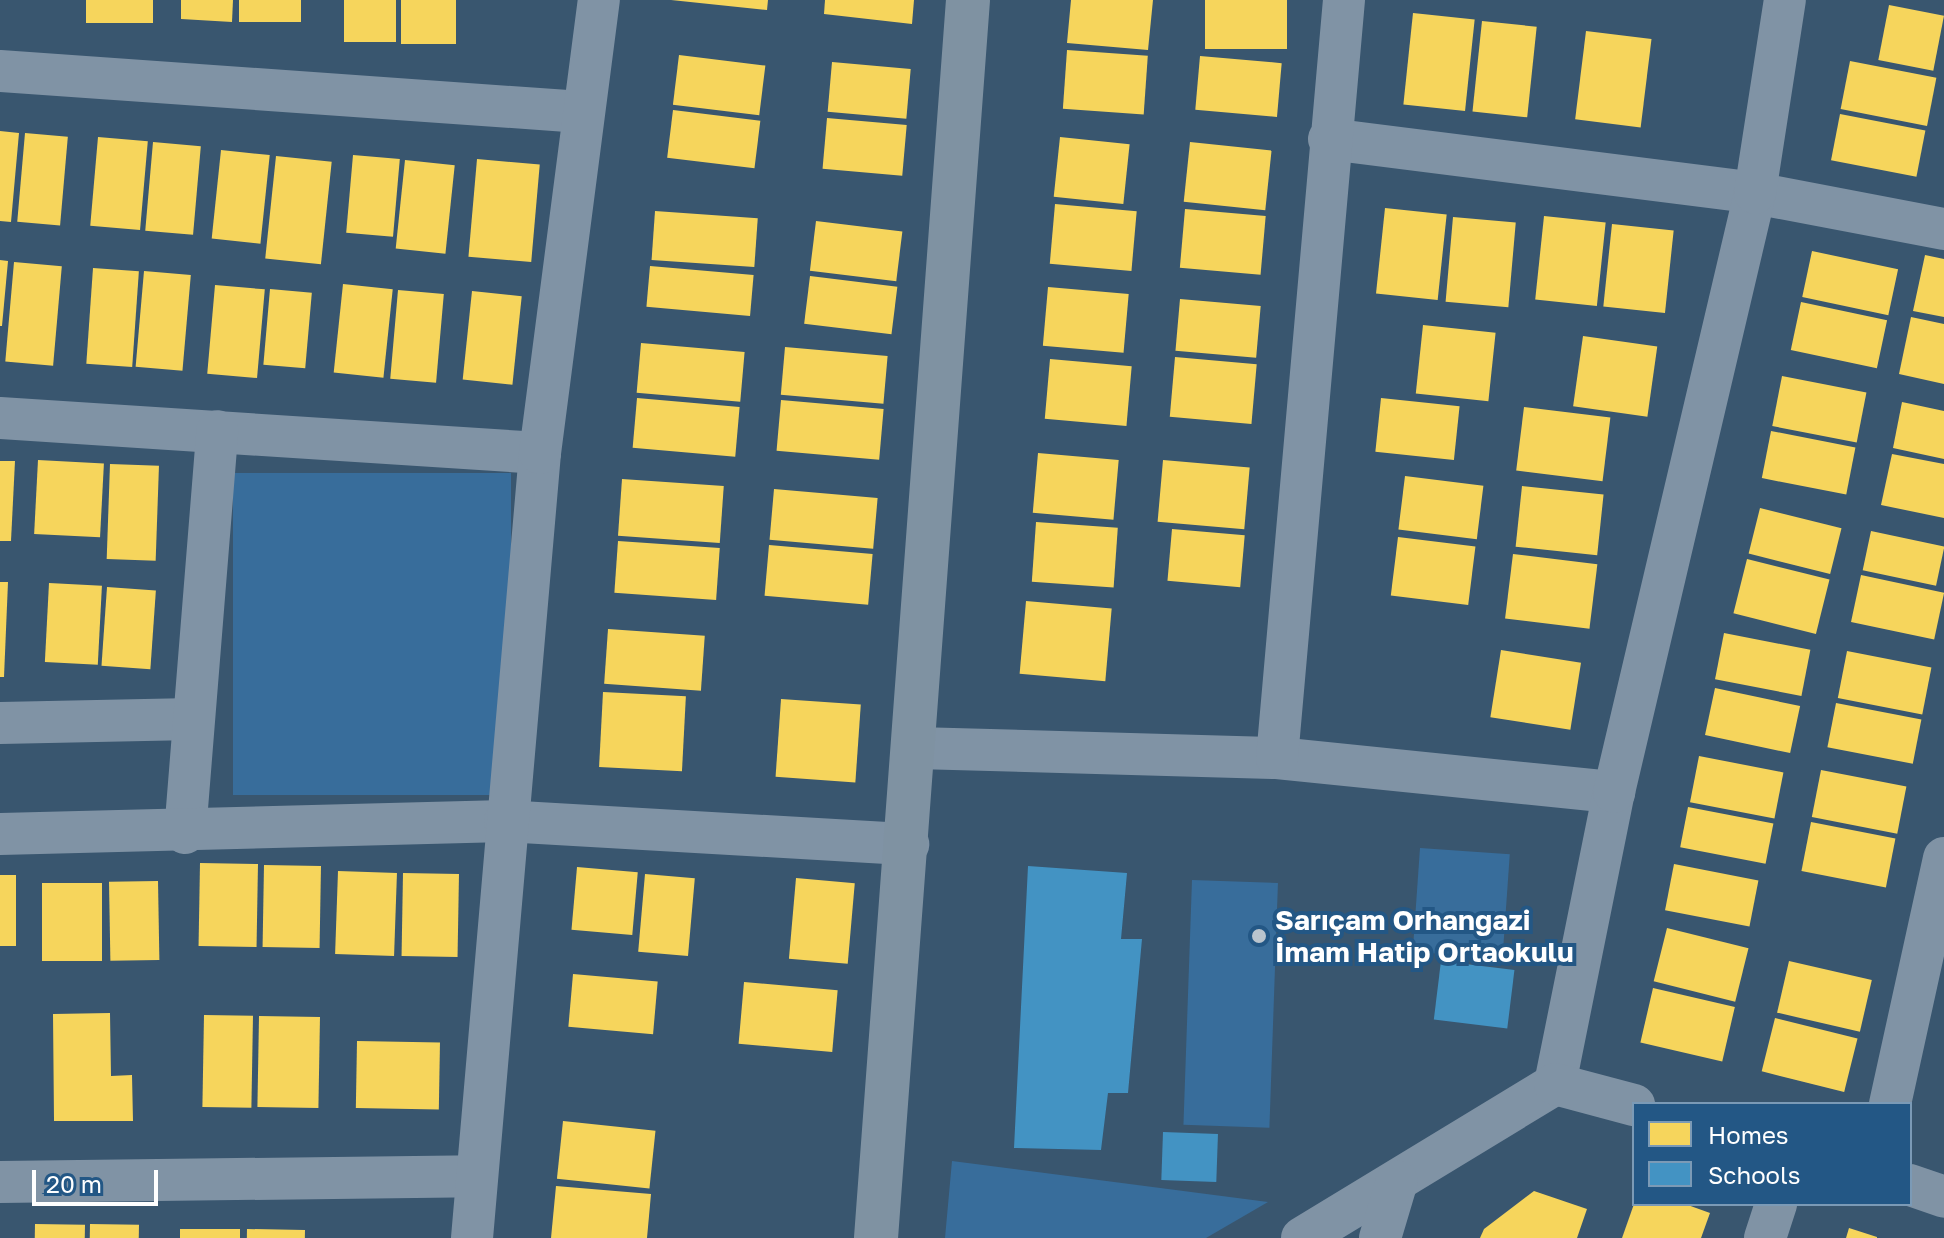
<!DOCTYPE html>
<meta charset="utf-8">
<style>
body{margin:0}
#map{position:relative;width:1944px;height:1238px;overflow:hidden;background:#39566f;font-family:"Golos Text",sans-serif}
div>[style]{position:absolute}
.green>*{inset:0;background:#386d9b;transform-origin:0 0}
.homes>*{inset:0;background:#f6d55c;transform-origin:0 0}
.schools>*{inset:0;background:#4393c3;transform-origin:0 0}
.minor>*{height:42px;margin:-21px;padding:0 21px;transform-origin:21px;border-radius:21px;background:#8093a5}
.major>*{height:44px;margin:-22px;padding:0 22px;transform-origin:22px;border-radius:22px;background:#7f92a2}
.dots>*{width:22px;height:22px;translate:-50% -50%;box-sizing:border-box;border:4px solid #235785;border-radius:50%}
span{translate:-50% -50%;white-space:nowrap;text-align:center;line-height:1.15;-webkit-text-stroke:8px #235785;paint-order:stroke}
.poi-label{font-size:28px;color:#fff;font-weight:700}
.left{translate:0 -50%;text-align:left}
.legend{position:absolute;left:1632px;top:1102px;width:280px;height:104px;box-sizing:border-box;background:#235785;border:2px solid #7b9ab6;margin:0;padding:10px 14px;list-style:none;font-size:24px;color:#fff}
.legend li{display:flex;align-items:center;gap:16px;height:40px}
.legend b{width:40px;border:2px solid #7b9ab6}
.scale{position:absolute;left:32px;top:1170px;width:126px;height:36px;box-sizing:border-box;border:4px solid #fff;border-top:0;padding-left:10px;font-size:24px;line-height:28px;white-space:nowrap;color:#fff;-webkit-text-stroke:6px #235785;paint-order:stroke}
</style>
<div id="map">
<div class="green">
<div style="left:233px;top:473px;width:278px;height:322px"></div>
<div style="left:1420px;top:848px;width:90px;height:104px;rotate:4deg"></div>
<div style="left:1192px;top:880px;width:86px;height:245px;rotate:2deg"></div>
<div style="clip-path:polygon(952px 1161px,1268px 1202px,1206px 1238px,945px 1238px)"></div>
</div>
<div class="homes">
<div style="left:86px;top:0;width:67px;height:23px"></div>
<div style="clip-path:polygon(181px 0,233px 0,232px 22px,181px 19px)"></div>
<div style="left:239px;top:0;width:62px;height:22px"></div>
<div style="left:344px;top:0;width:52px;height:42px"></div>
<div style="left:401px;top:0;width:55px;height:44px"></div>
<div style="clip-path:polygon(671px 0,768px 0,767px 10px)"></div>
<div style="clip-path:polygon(825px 0,914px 0,912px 24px,824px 14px)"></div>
<div style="clip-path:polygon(1071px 0,1153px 0,1148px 50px,1067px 43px)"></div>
<div style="left:1205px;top:0;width:82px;height:49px"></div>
<div style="left:1889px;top:5px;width:56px;height:56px;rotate:11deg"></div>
<div style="left:1413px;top:13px;width:62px;height:92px;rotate:6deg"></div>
<div style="left:1482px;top:21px;width:55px;height:91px;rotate:6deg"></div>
<div style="left:1586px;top:31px;width:66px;height:89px;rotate:7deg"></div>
<div style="left:1067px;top:50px;width:81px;height:59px;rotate:4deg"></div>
<div style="left:679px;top:55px;width:87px;height:50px;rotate:7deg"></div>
<div style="left:1200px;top:56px;width:82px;height:54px;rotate:5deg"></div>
<div style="left:1850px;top:61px;width:88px;height:49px;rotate:11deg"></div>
<div style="left:832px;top:62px;width:79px;height:50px;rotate:5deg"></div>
<div style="left:673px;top:110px;width:88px;height:48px;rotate:7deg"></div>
<div style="left:1840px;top:114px;width:87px;height:47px;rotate:11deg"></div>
<div style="left:827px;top:118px;width:80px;height:51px;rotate:5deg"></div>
<div style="clip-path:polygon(0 131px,19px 133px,11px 222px,0 221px)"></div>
<div style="left:25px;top:133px;width:43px;height:89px;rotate:5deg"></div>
<div style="left:98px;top:137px;width:50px;height:89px;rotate:5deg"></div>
<div style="left:1060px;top:137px;width:70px;height:60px;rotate:6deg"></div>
<div style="left:153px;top:142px;width:48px;height:89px;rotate:5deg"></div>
<div style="left:1190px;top:142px;width:82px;height:60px;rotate:6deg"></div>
<div style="left:221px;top:150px;width:49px;height:89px;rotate:6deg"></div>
<div style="left:353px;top:155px;width:47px;height:78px;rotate:5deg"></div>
<div style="left:276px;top:156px;width:56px;height:103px;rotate:6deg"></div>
<div style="left:477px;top:159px;width:63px;height:98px;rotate:5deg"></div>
<div style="left:405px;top:160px;width:50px;height:89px;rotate:6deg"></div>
<div style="left:1055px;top:204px;width:82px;height:60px;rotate:5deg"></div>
<div style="left:1385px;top:208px;width:62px;height:86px;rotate:6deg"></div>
<div style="left:1185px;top:209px;width:81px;height:59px;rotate:5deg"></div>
<div style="left:655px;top:211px;width:103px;height:49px;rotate:4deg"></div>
<div style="left:1544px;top:216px;width:62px;height:84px;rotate:6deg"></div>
<div style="left:1453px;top:217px;width:63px;height:85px;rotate:5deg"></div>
<div style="left:816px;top:221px;width:87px;height:50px;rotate:7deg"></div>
<div style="left:1612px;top:224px;width:62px;height:83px;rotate:6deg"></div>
<div style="left:1812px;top:251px;width:88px;height:47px;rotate:12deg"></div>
<div style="clip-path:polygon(1925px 255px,1944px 259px,1944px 317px,1913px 311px)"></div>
<div style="clip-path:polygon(0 260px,8px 261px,2px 326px,0 326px)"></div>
<div style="left:14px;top:262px;width:48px;height:100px;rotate:5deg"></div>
<div style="left:650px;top:266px;width:104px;height:41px;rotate:5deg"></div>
<div style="left:93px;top:268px;width:46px;height:96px;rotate:4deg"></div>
<div style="left:144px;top:271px;width:47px;height:96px;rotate:5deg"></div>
<div style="left:810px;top:276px;width:88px;height:48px;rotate:7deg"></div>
<div style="left:343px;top:284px;width:50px;height:89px;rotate:6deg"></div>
<div style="left:215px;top:285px;width:50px;height:89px;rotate:5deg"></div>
<div style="left:1048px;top:287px;width:81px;height:59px;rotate:5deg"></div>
<div style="left:270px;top:289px;width:42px;height:76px;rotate:5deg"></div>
<div style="left:398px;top:290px;width:46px;height:89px;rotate:5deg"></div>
<div style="left:472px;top:291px;width:50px;height:89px;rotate:6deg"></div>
<div style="left:1180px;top:299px;width:81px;height:52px;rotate:5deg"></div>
<div style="left:1801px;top:302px;width:88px;height:49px;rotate:12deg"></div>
<div style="clip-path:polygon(1911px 317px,1944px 324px,1944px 384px,1899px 374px)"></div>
<div style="left:1423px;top:325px;width:73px;height:69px;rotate:6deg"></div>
<div style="left:1583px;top:336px;width:75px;height:71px;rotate:8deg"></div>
<div style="left:641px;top:343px;width:104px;height:50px;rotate:5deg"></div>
<div style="left:785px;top:347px;width:103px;height:48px;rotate:5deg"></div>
<div style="left:1175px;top:357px;width:82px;height:60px;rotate:5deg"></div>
<div style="left:1050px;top:359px;width:82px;height:60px;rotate:5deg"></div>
<div style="left:1782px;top:376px;width:86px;height:51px;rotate:11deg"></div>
<div style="left:637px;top:398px;width:103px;height:50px;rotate:5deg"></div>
<div style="left:1381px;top:398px;width:79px;height:54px;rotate:6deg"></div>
<div style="left:781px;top:400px;width:103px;height:51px;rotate:5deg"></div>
<div style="clip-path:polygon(1902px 402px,1944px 411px,1944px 459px,1893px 448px)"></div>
<div style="left:1524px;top:407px;width:87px;height:64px;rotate:7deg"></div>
<div style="left:1771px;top:431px;width:86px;height:48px;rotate:11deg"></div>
<div style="left:1038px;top:453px;width:81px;height:60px;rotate:5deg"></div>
<div style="clip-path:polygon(1892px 454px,1944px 464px,1944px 518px,1881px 505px)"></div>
<div style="left:38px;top:460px;width:66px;height:74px;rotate:3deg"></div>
<div style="left:1163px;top:460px;width:87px;height:62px;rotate:5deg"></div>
<div style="clip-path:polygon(0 461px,15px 461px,11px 541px,0 541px)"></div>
<div style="left:110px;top:464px;width:49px;height:95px;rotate:2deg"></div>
<div style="left:1405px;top:476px;width:79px;height:54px;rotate:7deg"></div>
<div style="left:622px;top:479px;width:102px;height:57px;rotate:4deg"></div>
<div style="left:1522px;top:486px;width:82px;height:61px;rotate:6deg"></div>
<div style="left:774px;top:489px;width:104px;height:51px;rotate:5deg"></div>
<div style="left:1760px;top:508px;width:84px;height:47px;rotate:14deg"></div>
<div style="left:1036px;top:522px;width:82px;height:60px;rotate:4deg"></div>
<div style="left:1172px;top:529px;width:73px;height:52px;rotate:5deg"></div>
<div style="left:1871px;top:531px;width:75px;height:40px;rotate:12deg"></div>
<div style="left:1398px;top:537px;width:78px;height:59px;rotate:7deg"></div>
<div style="left:618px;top:541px;width:102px;height:52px;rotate:4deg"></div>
<div style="left:769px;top:545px;width:104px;height:51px;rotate:5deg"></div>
<div style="left:1513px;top:554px;width:85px;height:65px;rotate:7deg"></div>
<div style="left:1747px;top:559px;width:85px;height:56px;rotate:14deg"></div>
<div style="left:1861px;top:575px;width:85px;height:48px;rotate:12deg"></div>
<div style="clip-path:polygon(0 582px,8px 582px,4px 677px,0 677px)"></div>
<div style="left:49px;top:583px;width:53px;height:79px;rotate:3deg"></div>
<div style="left:107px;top:587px;width:49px;height:79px;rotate:4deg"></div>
<div style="left:1026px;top:601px;width:86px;height:73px;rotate:5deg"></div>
<div style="left:608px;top:629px;width:97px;height:55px;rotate:4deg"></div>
<div style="left:1724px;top:633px;width:88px;height:47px;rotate:11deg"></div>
<div style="left:1501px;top:650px;width:81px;height:68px;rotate:9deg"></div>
<div style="left:1847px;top:651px;width:86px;height:48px;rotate:11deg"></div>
<div style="left:1715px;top:688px;width:87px;height:48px;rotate:12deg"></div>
<div style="left:603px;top:692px;width:83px;height:75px;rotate:3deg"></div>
<div style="left:781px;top:699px;width:80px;height:78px;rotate:4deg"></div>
<div style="left:1836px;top:703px;width:87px;height:45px;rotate:11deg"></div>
<div style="left:1699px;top:756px;width:86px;height:47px;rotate:11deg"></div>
<div style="left:1821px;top:770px;width:87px;height:48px;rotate:11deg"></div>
<div style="left:1688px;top:807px;width:87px;height:41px;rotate:11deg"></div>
<div style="left:1811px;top:822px;width:86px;height:50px;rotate:11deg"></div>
<div style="left:200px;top:863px;width:58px;height:83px;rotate:1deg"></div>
<div style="left:1674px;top:864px;width:86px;height:47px;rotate:11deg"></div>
<div style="left:264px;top:865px;width:57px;height:82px;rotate:1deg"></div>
<div style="left:577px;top:867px;width:61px;height:63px;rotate:5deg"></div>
<div style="left:338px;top:871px;width:59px;height:83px;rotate:2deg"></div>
<div style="left:403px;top:873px;width:56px;height:83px;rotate:1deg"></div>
<div style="left:645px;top:874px;width:50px;height:78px;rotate:5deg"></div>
<div style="left:0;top:875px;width:16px;height:71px"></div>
<div style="left:796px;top:878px;width:59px;height:81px;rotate:5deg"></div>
<div style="left:158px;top:881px;width:79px;height:49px;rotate:89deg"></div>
<div style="left:42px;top:883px;width:60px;height:78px"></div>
<div style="left:1667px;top:928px;width:84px;height:55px;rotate:14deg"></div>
<div style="left:1789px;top:961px;width:85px;height:53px;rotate:13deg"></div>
<div style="left:573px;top:974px;width:85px;height:53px;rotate:5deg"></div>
<div style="left:744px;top:982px;width:94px;height:62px;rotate:5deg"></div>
<div style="left:1653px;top:988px;width:84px;height:56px;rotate:13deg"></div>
<div style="clip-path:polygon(110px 1013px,111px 1076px,132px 1075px,133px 1121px,54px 1121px,53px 1014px)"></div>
<div style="left:204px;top:1015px;width:49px;height:92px;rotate:1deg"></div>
<div style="left:259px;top:1016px;width:61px;height:91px;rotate:1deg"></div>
<div style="left:1775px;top:1018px;width:85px;height:55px;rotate:14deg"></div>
<div style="left:357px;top:1041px;width:83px;height:67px;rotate:1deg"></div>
<div style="left:563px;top:1121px;width:93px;height:58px;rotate:6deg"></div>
<div style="clip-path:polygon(556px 1186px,651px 1194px,647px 1238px,551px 1238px)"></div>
<div style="clip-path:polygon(1534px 1191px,1587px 1209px,1577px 1238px,1480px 1238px,1484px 1229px)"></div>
<div style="clip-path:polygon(1634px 1204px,1685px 1204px,1710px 1213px,1701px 1238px,1622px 1238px)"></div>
<div style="left:35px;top:1224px;width:50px;height:14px;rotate:1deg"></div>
<div style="left:90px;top:1224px;width:49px;height:14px;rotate:1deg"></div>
<div style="clip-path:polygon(1849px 1228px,1877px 1237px,1877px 1238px,1846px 1238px)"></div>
<div style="left:180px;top:1229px;width:60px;height:9px"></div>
<div style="left:247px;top:1229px;width:58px;height:9px;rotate:1deg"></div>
</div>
<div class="schools">
<div style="clip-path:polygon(1028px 866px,1127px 873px,1121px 939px,1142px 939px,1128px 1093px,1108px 1093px,1101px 1150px,1014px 1148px)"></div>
<div style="left:1441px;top:961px;width:74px;height:59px;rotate:7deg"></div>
<div style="left:1163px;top:1132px;width:55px;height:48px;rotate:2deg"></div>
</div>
<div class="minor">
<div style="left:0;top:71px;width:583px;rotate:4.03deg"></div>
<div style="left:1329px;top:139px;width:429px;rotate:7.2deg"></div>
<div style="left:1755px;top:193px;width:192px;rotate:10.8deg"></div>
<div style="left:0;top:418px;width:541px;rotate:3.71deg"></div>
<div style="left:0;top:723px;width:193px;rotate:-1.2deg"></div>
<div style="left:916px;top:748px;width:361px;rotate:1.6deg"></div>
<div style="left:1277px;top:758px;width:339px;rotate:5.8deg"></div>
<div style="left:1277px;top:758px;width:761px;rotate:-84.95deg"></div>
<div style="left:185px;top:833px;width:403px;rotate:-85.4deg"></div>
<div style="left:0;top:834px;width:505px;rotate:-1.47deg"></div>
<div style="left:505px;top:821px;width:404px;rotate:3.3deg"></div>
<div style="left:1555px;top:1084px;width:298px;rotate:-78.6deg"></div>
<div style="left:1614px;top:792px;width:615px;rotate:-76.75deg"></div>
<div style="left:1755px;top:193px;width:195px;rotate:-81.2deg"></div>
<div style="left:1890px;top:1104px;width:252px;rotate:-77.6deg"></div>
<div style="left:0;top:1182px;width:475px;rotate:-0.7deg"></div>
<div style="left:1910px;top:1185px;width:36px;rotate:19deg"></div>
<div style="left:472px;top:1238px;width:788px;rotate:-85.05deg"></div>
<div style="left:540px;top:453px;width:457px;rotate:-82.6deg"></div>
<div style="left:1302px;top:1238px;width:296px;rotate:-31.3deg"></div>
<div style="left:1555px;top:1084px;width:82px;rotate:14.9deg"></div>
<div style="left:1380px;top:1238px;width:59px;rotate:-73.4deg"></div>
<div style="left:1765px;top:1238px;width:36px;rotate:-72deg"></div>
</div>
<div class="major">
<div style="left:876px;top:1238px;width:1241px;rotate:-85.75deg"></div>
</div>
<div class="dots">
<div style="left:1259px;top:936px;background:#bac4cd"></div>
</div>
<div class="poi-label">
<span class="left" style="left:1275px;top:936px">Sarıçam Orhangazi<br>İmam Hatip Ortaokulu</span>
</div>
<ul class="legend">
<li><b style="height:22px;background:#f6d55c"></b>Homes</li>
<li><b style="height:22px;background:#4393c3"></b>Schools</li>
</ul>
<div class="scale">20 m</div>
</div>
